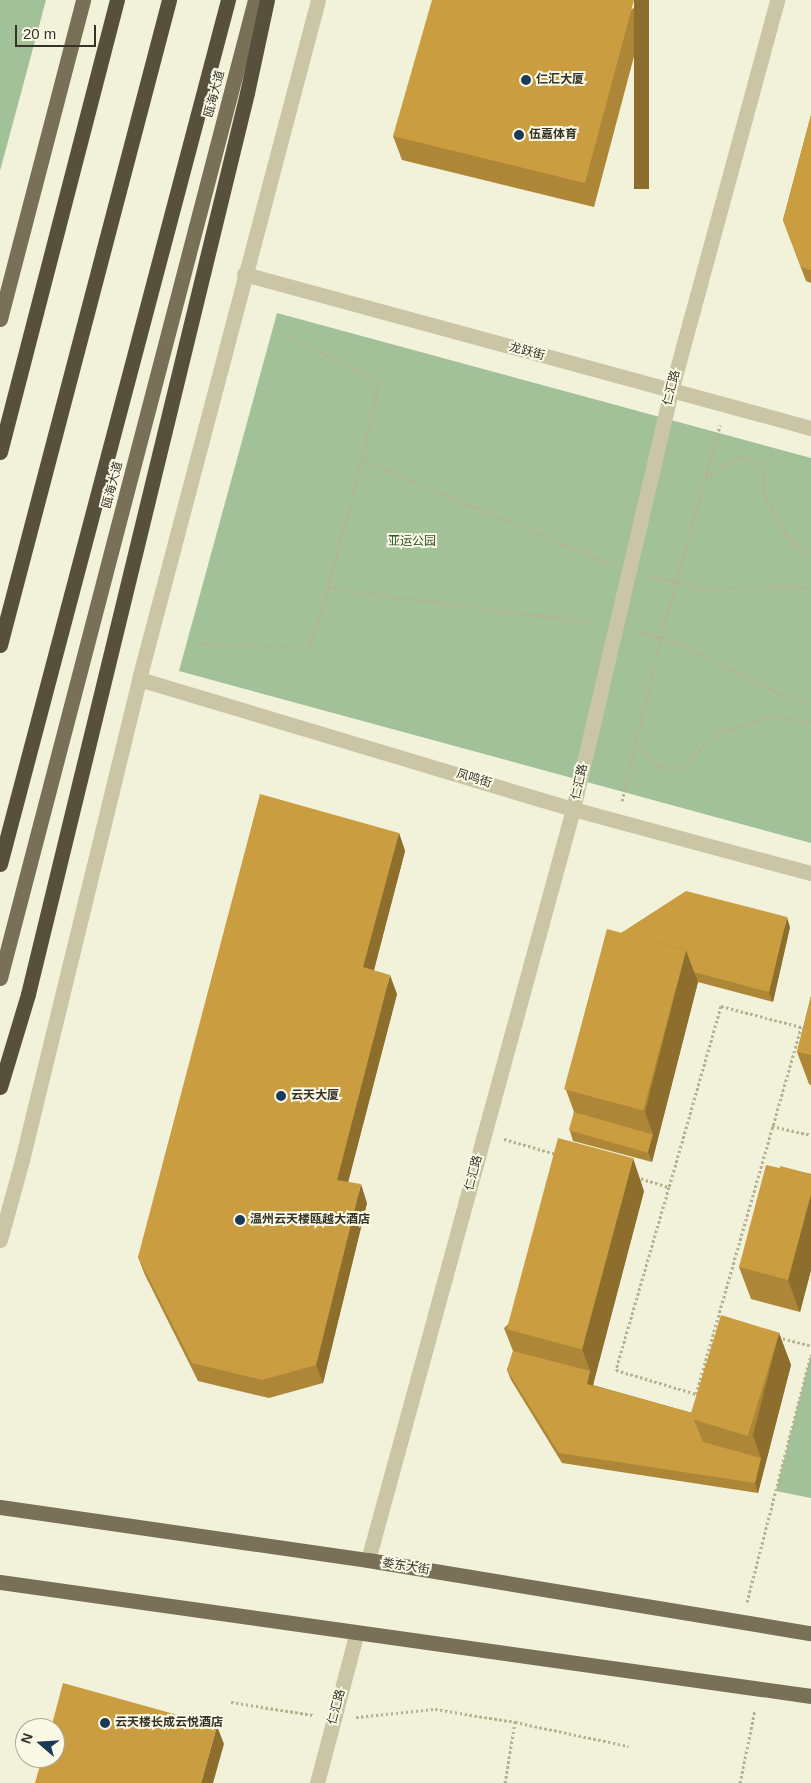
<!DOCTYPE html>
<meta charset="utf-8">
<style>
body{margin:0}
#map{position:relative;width:811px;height:1783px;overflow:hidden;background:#f2f1d9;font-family:Arial,"Noto Sans SC",sans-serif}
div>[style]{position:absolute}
.green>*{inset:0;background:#a2c199}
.path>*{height:3px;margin-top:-1.5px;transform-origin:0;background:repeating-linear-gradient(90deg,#b6b18f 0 2.5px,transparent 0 5px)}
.minor>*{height:15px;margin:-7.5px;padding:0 7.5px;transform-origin:7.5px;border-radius:7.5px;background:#cac6a5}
.major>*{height:15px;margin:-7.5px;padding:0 7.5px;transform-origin:7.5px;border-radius:7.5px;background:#787157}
.highway>*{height:15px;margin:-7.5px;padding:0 7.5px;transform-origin:7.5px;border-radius:7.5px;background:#57503d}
.wall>*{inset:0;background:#ad8737}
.shaded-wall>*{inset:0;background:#8d6e2d;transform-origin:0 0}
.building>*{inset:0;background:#c99d40;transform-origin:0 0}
.dots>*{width:14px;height:14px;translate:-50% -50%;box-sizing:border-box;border:2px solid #faf9e6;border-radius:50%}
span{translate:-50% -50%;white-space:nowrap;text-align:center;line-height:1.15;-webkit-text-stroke:4px #faf9e6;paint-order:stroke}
.poi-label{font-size:12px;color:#363227;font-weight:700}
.left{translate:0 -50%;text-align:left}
.street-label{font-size:12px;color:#363227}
.park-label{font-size:12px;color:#32542a}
.north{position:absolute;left:15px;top:1718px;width:50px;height:50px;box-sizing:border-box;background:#faf9e6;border:1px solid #aca99a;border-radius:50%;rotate:289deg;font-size:14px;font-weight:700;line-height:20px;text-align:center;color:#363227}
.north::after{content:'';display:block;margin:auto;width:18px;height:22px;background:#1b3a58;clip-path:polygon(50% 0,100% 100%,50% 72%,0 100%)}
.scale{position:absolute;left:15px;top:25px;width:81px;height:22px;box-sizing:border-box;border:2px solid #363227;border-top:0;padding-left:6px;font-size:15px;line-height:18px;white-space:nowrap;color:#363227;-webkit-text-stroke:4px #faf9e6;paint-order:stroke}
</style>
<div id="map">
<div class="green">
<div style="clip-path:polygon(0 0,46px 0,0 171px)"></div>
<div style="clip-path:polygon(277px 313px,811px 458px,811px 843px,179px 671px)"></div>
<div style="clip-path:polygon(811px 1354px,811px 1498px,776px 1491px)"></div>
</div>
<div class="path">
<div style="left:285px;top:334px;width:106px;rotate:27.1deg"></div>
<div style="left:379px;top:382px;width:80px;rotate:102.3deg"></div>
<div style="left:362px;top:460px;width:268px;rotate:22.6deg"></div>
<div style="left:706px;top:476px;width:39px;rotate:-29deg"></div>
<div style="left:740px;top:457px;width:21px;rotate:11deg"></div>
<div style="left:761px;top:461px;width:35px;rotate:83deg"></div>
<div style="left:765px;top:496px;width:42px;rotate:61.6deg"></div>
<div style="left:785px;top:533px;width:35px;rotate:43deg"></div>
<div style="left:649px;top:575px;width:56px;rotate:14.5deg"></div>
<div style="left:703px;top:589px;width:88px;rotate:-2deg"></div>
<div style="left:791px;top:586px;width:20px;rotate:6deg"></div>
<div style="left:328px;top:588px;width:132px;rotate:-75.1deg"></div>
<div style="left:637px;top:631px;width:49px;rotate:16.6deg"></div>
<div style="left:684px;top:645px;width:110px;rotate:27deg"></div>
<div style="left:782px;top:695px;width:30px;rotate:15deg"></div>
<div style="left:200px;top:644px;width:109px;rotate:1.6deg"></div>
<div style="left:309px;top:647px;width:62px;rotate:-72.1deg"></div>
<div style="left:328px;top:588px;width:271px;rotate:7.4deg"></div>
<div style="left:636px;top:745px;width:33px;rotate:41deg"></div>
<div style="left:661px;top:767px;width:20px;rotate:3deg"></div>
<div style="left:681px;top:768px;width:52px;rotate:-43.5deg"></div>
<div style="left:719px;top:732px;width:57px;rotate:-16.2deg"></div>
<div style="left:774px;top:716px;width:37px;rotate:9deg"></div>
<div style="left:622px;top:801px;width:168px;rotate:-76.5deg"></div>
<div style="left:661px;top:638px;width:221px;rotate:-74.5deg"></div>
<div style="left:772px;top:1126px;width:40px;rotate:13deg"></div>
<div style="left:504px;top:1139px;width:54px;rotate:16.1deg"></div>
<div style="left:636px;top:1177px;width:34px;rotate:17deg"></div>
<div style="left:669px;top:1187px;width:191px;rotate:106.2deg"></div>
<div style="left:616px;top:1370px;width:84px;rotate:16.7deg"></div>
<div style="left:696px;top:1394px;width:382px;rotate:-74deg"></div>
<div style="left:801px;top:1027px;width:83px;rotate:-165.3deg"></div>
<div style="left:721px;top:1006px;width:188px;rotate:106deg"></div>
<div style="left:778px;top:1337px;width:34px;rotate:15deg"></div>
<div style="left:747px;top:1602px;width:256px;rotate:-75.5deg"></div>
<div style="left:231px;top:1702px;width:83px;rotate:9deg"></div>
<div style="left:356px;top:1717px;width:79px;rotate:-5.8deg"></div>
<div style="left:435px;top:1709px;width:81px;rotate:9.2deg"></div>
<div style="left:505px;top:1783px;width:62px;rotate:-80.7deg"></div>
<div style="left:515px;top:1722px;width:116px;rotate:12deg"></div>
<div style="left:740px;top:1783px;width:75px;rotate:-78.4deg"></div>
</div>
<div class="minor">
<div style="left:244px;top:274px;width:588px;rotate:15.2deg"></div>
<div style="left:139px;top:679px;width:453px;rotate:16.7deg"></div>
<div style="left:573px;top:809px;width:246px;rotate:15.1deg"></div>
<div style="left:0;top:1240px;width:83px;rotate:-74.6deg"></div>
<div style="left:22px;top:1160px;width:495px;rotate:-76.3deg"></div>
<div style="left:139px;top:679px;width:702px;rotate:-75.23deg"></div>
<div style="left:368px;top:1560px;width:778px;rotate:-74.73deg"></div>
<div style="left:573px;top:809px;width:429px;rotate:-76.8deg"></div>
<div style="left:671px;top:391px;width:405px;rotate:-74.8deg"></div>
<div style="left:317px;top:1783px;width:156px;rotate:-75.2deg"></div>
</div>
<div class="major">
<div style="left:0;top:319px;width:330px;rotate:-75.4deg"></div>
<div style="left:0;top:978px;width:1011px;rotate:-75.39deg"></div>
<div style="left:0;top:1507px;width:372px;rotate:8.2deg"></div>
<div style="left:368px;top:1560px;width:449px;rotate:9.4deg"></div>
<div style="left:0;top:1582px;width:819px;rotate:8deg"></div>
</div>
<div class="highway">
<div style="left:0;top:452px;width:467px;rotate:-75.5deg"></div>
<div style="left:0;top:645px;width:667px;rotate:-75.32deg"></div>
<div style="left:0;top:864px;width:894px;rotate:-75.22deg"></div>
<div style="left:0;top:1087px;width:97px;rotate:-73.2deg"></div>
<div style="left:28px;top:994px;width:927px;rotate:-76.34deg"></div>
<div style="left:247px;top:93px;width:95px;rotate:-77.9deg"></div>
</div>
<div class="wall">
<div style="clip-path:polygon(649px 0,594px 207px,402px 160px,393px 136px)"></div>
<div style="clip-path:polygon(811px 115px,811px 283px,806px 281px,783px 220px)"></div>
<div style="clip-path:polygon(399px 833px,405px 851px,374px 970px,397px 994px,348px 1182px,367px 1203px,323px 1383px,269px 1398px,198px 1381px,145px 1275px,138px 1257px)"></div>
<div style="clip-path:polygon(790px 927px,773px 1002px,698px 982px,652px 1162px,573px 1141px,570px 1131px,574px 1112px,566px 1090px,621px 933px)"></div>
<div style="clip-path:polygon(811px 996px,811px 1085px,809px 1084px,797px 1052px)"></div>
<div style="clip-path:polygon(780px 1168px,811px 1174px,811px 1270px,800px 1312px,751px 1299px,739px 1267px)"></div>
<div style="clip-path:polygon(644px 1191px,593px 1385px,696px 1414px,779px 1333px,791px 1365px,758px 1493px,562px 1463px,511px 1380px,507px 1370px,513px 1351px,504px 1328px)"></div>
</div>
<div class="shaded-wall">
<div style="left:634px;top:0;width:15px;height:189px"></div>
<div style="clip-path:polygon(399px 833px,405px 851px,370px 985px,363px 967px)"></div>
<div style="clip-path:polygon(787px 917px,790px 927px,773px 1002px,769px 992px)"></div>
<div style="clip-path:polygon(686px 950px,698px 982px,652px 1162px,648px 1152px,653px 1134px,645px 1112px)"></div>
<div style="clip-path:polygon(390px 975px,397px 994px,344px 1198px,337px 1180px)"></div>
<div style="clip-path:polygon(633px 1158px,644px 1191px,594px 1381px,582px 1349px)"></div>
<div style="clip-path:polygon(361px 1184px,367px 1203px,323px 1383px,316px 1365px)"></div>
<div style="clip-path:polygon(811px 1194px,811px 1270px,800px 1312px,788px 1280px)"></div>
<div style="clip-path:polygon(779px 1333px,791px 1365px,758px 1493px,755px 1483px,761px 1458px,753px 1435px)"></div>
<div style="clip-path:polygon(590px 1371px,594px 1381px,591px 1394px,587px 1384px)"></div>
<div style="clip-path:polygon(217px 1726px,224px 1744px,213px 1783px,201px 1783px)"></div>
</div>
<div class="building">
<div style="clip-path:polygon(432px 0,634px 0,585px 183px,393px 136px)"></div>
<div style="clip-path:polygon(811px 115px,811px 270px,801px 267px,783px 220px)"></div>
<div style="clip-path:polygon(260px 794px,399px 833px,363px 967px,390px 975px,337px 1180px,361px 1184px,316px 1365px,262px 1380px,192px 1363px,138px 1257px)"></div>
<div style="clip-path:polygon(686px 891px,787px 917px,769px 992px,694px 972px,686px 950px,621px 933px)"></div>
<div style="left:607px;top:929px;width:82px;height:166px;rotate:15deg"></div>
<div style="clip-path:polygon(811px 996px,811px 1055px,797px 1052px)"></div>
<div style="left:574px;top:1112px;width:82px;height:19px;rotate:16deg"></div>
<div style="left:558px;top:1138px;width:78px;height:198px;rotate:15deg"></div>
<div style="clip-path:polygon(766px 1165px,811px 1175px,811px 1194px,788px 1280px,739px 1267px)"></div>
<div style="clip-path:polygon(780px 1166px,811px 1174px,811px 1175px,780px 1168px)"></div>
<div style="left:721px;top:1315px;width:61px;height:108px;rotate:17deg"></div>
<div style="clip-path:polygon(513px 1351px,590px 1371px,587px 1384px,696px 1414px,694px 1420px,703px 1442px,761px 1458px,755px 1483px,559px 1453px,507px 1370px)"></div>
<div style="clip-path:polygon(63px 1683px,217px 1726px,201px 1783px,35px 1783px,42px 1758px,55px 1758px,55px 1728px,51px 1728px)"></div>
</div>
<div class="dots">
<div style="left:526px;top:80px;background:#1b3a58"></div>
<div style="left:519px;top:135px;background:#1b3a58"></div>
<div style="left:281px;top:1096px;background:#1b3a58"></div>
<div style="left:240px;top:1220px;background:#1b3a58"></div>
<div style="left:105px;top:1723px;background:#1b3a58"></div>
</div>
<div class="poi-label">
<span class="left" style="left:536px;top:80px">仁汇大厦</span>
<span class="left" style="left:529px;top:135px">伍嘉体育</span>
<span class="left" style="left:291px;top:1096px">云天大厦</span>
<span class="left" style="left:250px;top:1220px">温州云天楼瓯越大酒店</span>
<span class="left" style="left:115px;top:1723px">云天楼长成云悦酒店</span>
</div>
<div class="street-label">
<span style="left:215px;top:94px;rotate:-75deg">瓯海大道</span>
<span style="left:527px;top:352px;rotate:15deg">龙跃街</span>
<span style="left:672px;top:388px;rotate:-76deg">仁汇路</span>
<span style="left:113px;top:485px;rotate:-75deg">瓯海大道</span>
<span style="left:474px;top:779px;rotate:17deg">凤鸣街</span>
<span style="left:580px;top:782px;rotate:-77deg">仁汇路</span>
<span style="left:474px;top:1173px;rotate:-75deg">仁汇路</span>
<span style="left:406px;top:1567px;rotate:9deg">娄东大街</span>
<span style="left:337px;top:1707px;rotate:-75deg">仁汇路</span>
</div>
<div class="park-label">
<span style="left:412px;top:542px">亚运公园</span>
</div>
<div class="north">N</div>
<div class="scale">20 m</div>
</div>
